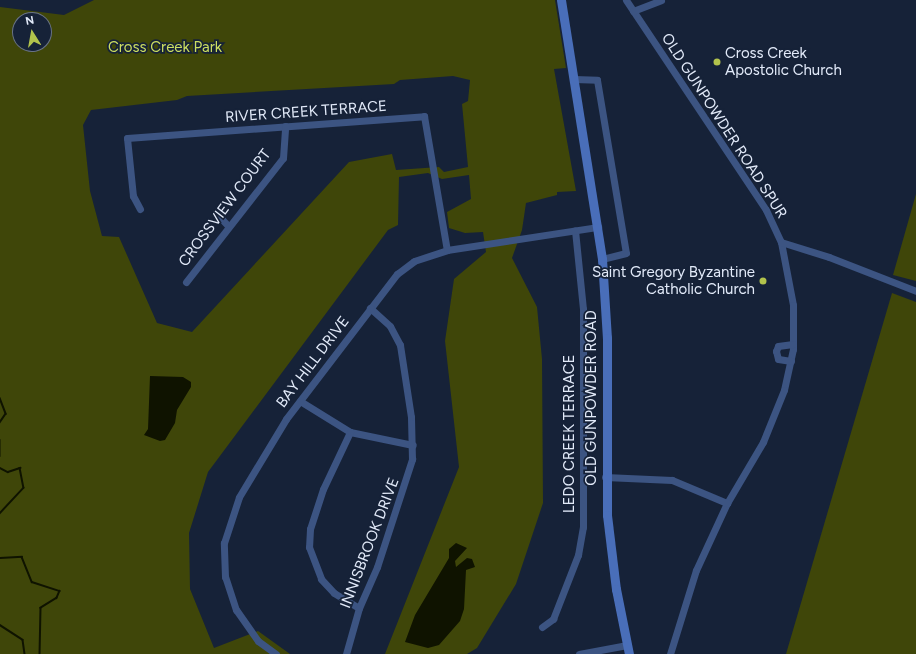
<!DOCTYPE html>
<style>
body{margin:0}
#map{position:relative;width:916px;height:654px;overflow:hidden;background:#162238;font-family:Figtree,sans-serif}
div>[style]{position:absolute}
.green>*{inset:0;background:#3f4609}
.water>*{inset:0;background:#0f1300}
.stream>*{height:1.5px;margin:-0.75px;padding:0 0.75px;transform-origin:0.75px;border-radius:0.75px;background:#0f1300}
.street>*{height:7px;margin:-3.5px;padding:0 3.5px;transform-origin:3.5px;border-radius:3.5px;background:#3c5482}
.secondary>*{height:9px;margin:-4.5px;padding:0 4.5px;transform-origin:4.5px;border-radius:4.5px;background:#496eb9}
.dots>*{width:11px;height:11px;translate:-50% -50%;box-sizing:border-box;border:2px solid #162238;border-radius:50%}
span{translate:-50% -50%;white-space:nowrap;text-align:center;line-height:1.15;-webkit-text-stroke:3.5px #162238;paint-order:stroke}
.park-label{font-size:15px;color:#cddf61}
.poi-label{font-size:15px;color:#e2eaf9}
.left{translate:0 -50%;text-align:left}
.right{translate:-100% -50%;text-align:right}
.street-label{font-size:15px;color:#e2eaf9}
.north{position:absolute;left:12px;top:12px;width:40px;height:40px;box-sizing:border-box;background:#162238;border:1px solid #687285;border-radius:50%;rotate:349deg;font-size:11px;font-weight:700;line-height:16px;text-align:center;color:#e2eaf9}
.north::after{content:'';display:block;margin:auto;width:14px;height:18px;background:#b2c34c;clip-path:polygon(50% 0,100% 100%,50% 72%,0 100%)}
</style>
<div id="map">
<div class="green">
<div style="clip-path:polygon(evenodd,94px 0,555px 0,566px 68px,554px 69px,576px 191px,557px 192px,557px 195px,526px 203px,522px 230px,512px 258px,537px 307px,542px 359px,543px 503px,516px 584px,477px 648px,467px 654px,385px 654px,459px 467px,445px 341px,454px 279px,486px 252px,483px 232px,465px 233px,449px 228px,447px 212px,471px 199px,469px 175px,442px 179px,428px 173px,399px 177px,398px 225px,388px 230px,208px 472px,189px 533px,190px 589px,214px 648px,258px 631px,290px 654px,0 654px,0 7px,64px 15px,94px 0,20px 20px,44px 20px,44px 44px,20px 44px,20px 20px,94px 0,453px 76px,470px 80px,468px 101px,462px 104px,468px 167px,444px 172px,439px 167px,396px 170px,392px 154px,349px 162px,192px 332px,157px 323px,119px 237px,102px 236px,90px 191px,83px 125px,91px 110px,177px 100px,187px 96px,394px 84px,400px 80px,453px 76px)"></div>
<div style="clip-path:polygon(916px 194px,916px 281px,893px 275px)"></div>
<div style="clip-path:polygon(892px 293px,916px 302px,916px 654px,786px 654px)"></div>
</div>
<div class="water">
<div style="clip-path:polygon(150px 376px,183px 377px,191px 382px,191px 387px,177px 410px,175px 423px,165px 440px,160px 441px,144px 435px,148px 429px)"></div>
<div style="clip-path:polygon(456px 543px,467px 548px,455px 561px,456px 567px,467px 558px,472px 559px,475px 567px,466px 570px,464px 609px,460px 621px,439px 645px,428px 648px,405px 642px,415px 615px,449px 558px,449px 549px)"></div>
</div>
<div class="stream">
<div style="left:0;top:398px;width:17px;rotate:69deg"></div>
<div style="left:6px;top:414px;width:11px;rotate:124deg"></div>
<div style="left:0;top:440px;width:16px;rotate:90deg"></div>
<div style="left:0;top:468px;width:9px;rotate:27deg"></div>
<div style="left:8px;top:472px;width:13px;rotate:-18deg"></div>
<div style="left:20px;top:468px;width:20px;rotate:79deg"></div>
<div style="left:24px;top:488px;width:35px;rotate:133deg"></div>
<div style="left:0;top:558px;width:22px;rotate:-3deg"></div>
<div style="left:22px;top:557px;width:27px;rotate:68deg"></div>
<div style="left:32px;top:582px;width:29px;rotate:18deg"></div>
<div style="left:60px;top:591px;width:8px;rotate:113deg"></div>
<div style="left:57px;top:598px;width:19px;rotate:148deg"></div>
<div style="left:41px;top:608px;width:46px;rotate:91.2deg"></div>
<div style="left:0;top:625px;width:27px;rotate:33deg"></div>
<div style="left:23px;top:640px;width:14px;rotate:82deg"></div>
</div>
<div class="street">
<div style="left:626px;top:0;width:252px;rotate:56.3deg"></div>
<div style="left:766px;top:210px;width:35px;rotate:65deg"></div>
<div style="left:781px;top:242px;width:64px;rotate:79.2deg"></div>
<div style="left:793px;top:305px;width:44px;rotate:90deg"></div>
<div style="left:793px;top:349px;width:42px;rotate:102.4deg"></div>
<div style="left:784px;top:390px;width:56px;rotate:112deg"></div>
<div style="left:763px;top:442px;width:71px;rotate:120.5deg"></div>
<div style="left:727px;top:503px;width:74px;rotate:114.8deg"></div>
<div style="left:696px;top:570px;width:88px;rotate:107.2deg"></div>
<div style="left:633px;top:11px;width:30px;rotate:-21deg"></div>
<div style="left:574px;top:79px;width:23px;rotate:2deg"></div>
<div style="left:597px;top:80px;width:175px;rotate:80.5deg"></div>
<div style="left:626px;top:253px;width:25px;rotate:166deg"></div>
<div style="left:140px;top:209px;width:15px;rotate:-118deg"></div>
<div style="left:133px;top:196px;width:58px;rotate:-95.9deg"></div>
<div style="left:127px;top:138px;width:298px;rotate:-4.2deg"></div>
<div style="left:424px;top:116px;width:136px;rotate:80.3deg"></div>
<div style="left:217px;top:214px;width:16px;rotate:47deg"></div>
<div style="left:781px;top:242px;width:50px;rotate:17.4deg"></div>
<div style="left:829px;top:257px;width:93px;rotate:21.3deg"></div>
<div style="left:186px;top:282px;width:157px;rotate:-52deg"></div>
<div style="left:283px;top:158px;width:32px;rotate:-86deg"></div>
<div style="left:791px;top:361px;width:13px;rotate:-171deg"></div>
<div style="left:778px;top:359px;width:8px;rotate:-104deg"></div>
<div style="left:776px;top:351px;width:5px;rotate:-68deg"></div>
<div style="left:778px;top:346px;width:15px;rotate:-8deg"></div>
<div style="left:300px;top:401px;width:59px;rotate:31.8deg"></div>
<div style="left:350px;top:432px;width:64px;rotate:11.7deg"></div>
<div style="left:350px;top:432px;width:63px;rotate:115.3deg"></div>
<div style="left:323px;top:489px;width:42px;rotate:108deg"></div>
<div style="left:310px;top:529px;width:18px;rotate:93deg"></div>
<div style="left:309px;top:547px;width:34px;rotate:69deg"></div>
<div style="left:321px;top:579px;width:19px;rotate:47deg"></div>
<div style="left:334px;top:593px;width:29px;rotate:31deg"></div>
<div style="left:605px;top:477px;width:67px;rotate:2.6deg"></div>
<div style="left:672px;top:480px;width:60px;rotate:22.7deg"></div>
<div style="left:542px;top:627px;width:14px;rotate:-36deg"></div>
<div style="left:553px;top:619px;width:69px;rotate:-68.7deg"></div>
<div style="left:578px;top:555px;width:28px;rotate:-80deg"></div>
<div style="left:583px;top:527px;width:218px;rotate:-90deg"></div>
<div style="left:583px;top:309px;width:79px;rotate:-95.8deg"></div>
<div style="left:276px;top:654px;width:22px;rotate:-144deg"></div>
<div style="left:258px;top:641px;width:38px;rotate:-125deg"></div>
<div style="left:236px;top:610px;width:35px;rotate:-108deg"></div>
<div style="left:225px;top:577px;width:34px;rotate:-92deg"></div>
<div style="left:224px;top:543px;width:48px;rotate:-71.9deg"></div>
<div style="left:239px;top:497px;width:91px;rotate:-58.9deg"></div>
<div style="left:286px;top:419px;width:183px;rotate:-52.6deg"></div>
<div style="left:397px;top:274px;width:21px;rotate:-37deg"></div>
<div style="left:414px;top:261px;width:35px;rotate:-18deg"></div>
<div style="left:447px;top:250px;width:153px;rotate:-8.7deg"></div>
<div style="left:346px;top:654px;width:48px;rotate:-74.2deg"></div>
<div style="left:359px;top:608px;width:45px;rotate:-66.3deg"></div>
<div style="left:377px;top:567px;width:114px;rotate:-72deg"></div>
<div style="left:412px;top:459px;width:42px;rotate:-91.4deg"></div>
<div style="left:411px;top:417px;width:73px;rotate:-98.7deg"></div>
<div style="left:400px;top:345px;width:21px;rotate:-118deg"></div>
<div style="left:390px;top:326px;width:27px;rotate:-138deg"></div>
<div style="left:579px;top:654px;width:49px;rotate:-10.6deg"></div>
</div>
<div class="secondary">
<div style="left:561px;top:0;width:262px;rotate:81deg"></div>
<div style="left:602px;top:259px;width:79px;rotate:86.4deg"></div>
<div style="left:607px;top:338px;width:177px;rotate:90deg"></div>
<div style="left:607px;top:515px;width:75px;rotate:83.1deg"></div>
<div style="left:616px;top:589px;width:66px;rotate:78.7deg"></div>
</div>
<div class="dots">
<div style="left:717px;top:62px;background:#b2c34c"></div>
<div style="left:763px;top:281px;background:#b2c34c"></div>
</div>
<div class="park-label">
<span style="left:165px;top:48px">Cross Creek Park</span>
</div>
<div class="poi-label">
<span class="left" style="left:725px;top:62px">Cross Creek<br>Apostolic Church</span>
<span class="right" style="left:755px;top:281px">Saint Gregory Byzantine<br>Catholic Church</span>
</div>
<div class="street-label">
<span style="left:306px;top:112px;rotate:-4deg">RIVER CREEK TERRACE</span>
<span style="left:724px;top:126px;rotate:57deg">OLD GUNPOWDER ROAD SPUR</span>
<span style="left:225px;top:208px;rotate:-53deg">CROSSVIEW COURT</span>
<span style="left:313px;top:362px;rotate:-53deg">BAY HILL DRIVE</span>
<span style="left:592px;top:398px;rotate:-90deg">OLD GUNPOWDER ROAD</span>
<span style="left:570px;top:434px;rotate:-90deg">LEDO CREEK TERRACE</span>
<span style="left:370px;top:543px;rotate:-69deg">INNISBROOK DRIVE</span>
</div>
<div class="north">N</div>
</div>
